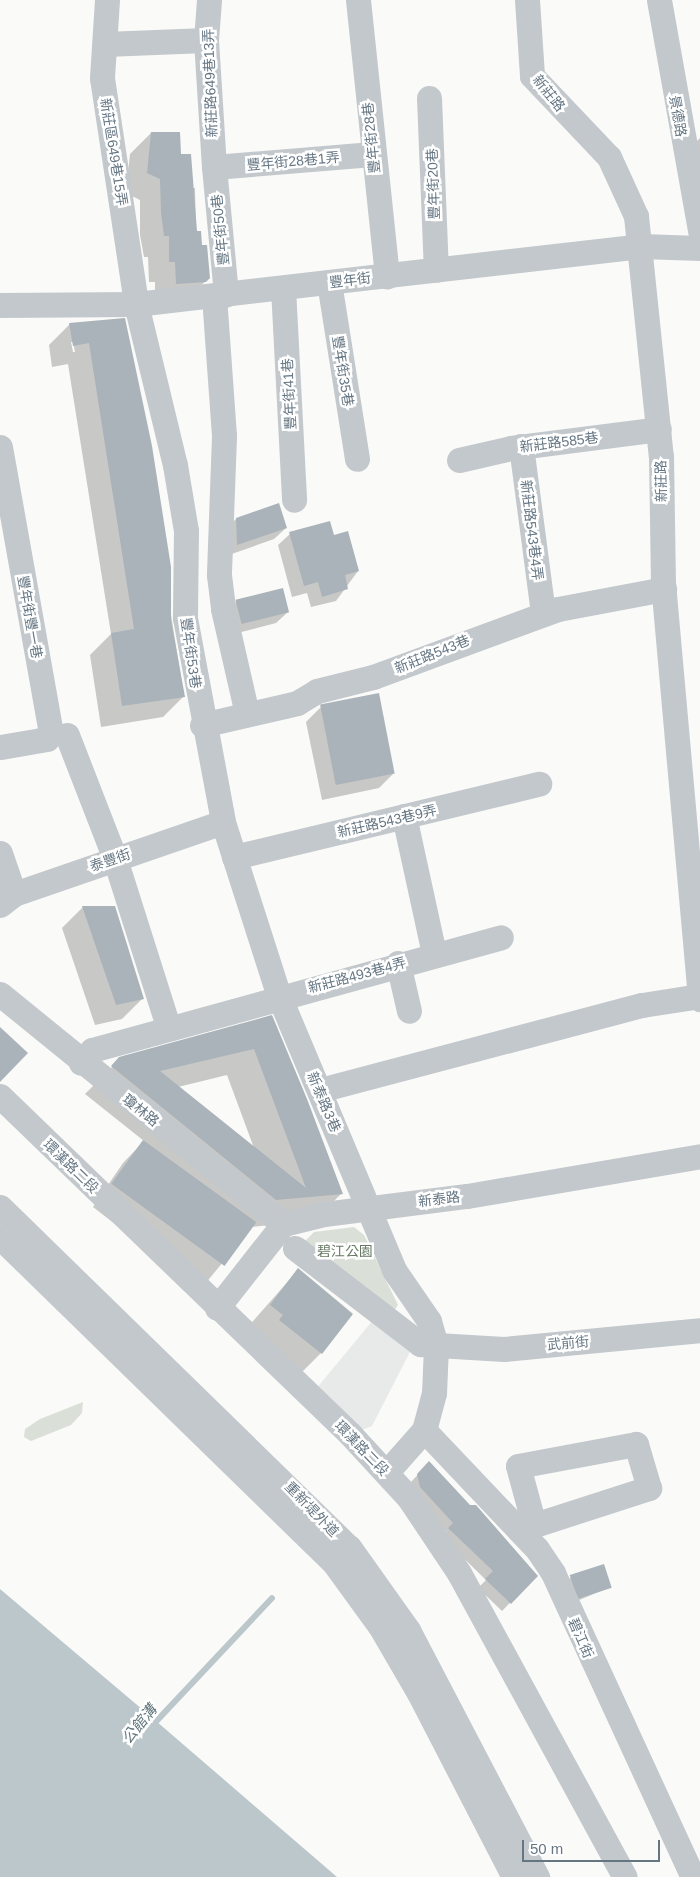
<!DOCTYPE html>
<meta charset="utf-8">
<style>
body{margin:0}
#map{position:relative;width:700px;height:1877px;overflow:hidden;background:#fafaf8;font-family:Helvetica,"Noto Sans TC",sans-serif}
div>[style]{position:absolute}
.built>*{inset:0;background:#e8e9e9}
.green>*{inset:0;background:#dadfd7}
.water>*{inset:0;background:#bbc7cb}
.shadow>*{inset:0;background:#0003}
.stream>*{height:5.5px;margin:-2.75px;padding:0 2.75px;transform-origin:2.75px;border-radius:2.75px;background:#bbc7cb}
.building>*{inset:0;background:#aab3b9;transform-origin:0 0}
.minor>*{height:25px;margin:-12.5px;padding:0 12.5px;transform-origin:12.5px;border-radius:12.5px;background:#c3c8cc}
span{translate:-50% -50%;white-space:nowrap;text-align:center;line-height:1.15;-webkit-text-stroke:5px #fff;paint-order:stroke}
.street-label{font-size:14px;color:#657683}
.park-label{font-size:14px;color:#687a64}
.water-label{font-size:15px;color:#60757c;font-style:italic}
.scale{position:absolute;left:522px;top:1840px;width:138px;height:22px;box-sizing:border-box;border:2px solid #657683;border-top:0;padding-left:6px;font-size:15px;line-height:18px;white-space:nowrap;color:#657683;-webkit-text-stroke:4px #fff;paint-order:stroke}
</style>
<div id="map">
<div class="built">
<div style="clip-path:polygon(373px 1320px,412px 1348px,372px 1426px,359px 1431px,316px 1389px)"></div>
</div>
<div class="green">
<div style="clip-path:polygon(354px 1227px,364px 1235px,398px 1305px,389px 1317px,303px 1243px,314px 1232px)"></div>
<div style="clip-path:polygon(83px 1402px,82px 1413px,71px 1425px,31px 1441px,24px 1437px,25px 1429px,40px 1419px)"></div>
</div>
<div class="water">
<div style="clip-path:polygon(0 1589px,156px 1721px,337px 1877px,0 1877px)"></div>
</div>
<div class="shadow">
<div style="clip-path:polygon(151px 133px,179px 155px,190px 188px,195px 188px,196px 233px,209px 278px,187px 299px,155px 304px,155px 282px,149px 282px,148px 257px,144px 257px,140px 235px,140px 200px,126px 193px,130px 154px)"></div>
<div style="clip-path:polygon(700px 138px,700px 250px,687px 151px)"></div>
<div style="clip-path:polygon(evenodd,124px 320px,184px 696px,163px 717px,101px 727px,90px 655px,111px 634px,68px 364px,52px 367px,49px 345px,70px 324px,124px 320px,71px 342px,73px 342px,75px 352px,73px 352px,71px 342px)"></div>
<div style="clip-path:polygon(236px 519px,286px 528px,274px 539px,226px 556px,225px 530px)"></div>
<div style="clip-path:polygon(290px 534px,358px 571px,336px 601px,311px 607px,307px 593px,292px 597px,278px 545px)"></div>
<div style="clip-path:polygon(237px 601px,288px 612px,276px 623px,230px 635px,225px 613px)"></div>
<div style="clip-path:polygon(321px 707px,394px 773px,379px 788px,322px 800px,306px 722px)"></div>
<div style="clip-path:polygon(83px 907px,143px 998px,122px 1019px,95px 1025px,62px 928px)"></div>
<div style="clip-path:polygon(evenodd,271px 1017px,342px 1193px,315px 1220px,252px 1227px,200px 1290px,93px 1207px,123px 1163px,144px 1141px,85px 1094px,120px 1059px,271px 1017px,227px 1075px,254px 1148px,178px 1087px,227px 1075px)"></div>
<div style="clip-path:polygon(298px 1270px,321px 1353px,290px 1384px,240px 1336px)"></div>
<div style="clip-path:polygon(429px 1463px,536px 1576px,502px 1611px,478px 1588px,486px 1580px,442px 1537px,447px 1532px,412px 1494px,410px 1483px)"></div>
<div style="clip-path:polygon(571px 1577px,610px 1587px,577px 1601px,568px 1581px)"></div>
</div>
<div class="stream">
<div style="left:152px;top:1726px;width:175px;rotate:-46.8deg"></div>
</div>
<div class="building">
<div style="clip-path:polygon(151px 132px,180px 132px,181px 154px,191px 154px,197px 231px,201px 231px,202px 245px,207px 245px,210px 278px,206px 282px,176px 284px,175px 262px,169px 262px,169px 236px,164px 236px,161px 213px,160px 179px,147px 173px)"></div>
<div style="clip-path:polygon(125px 318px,152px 446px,171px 567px,171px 620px,185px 697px,122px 706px,111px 633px,134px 629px,89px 343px,73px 346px,69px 323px)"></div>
<div style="clip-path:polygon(279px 503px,287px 528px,237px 545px,236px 518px)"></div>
<div style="clip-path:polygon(330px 521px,334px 535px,348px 531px,359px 571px,345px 575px,348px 589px,322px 597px,318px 582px,304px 586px,289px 532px)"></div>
<div style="left:283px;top:588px;width:25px;height:49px;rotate:76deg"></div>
<div style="left:379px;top:693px;width:82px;height:60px;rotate:79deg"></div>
<div style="clip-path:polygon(82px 906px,115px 906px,144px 999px,116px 1005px)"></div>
<div style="clip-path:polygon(evenodd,272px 1015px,307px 1099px,343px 1194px,276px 1200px,111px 1066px,119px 1057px,272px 1015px,254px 1049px,273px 1100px,306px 1188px,160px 1071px,254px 1049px)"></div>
<div style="clip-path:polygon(0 1027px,28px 1053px,0 1082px)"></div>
<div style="left:143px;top:1140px;width:140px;height:54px;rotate:36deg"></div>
<div style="clip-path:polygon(298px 1268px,353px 1314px,322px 1354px,279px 1320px,283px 1315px,270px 1305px)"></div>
<div style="clip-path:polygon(429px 1461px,470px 1505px,476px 1505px,538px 1576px,511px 1604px,485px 1579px,493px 1571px,448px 1528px,453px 1523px,420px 1487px,417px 1474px)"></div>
<div style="left:604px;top:1564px;width:25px;height:36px;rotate:72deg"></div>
</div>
<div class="minor">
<div style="left:107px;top:0;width:78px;rotate:93.7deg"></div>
<div style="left:102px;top:78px;width:229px;rotate:81.4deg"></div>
<div style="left:136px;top:304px;width:166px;rotate:76.4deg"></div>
<div style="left:175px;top:465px;width:67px;rotate:80.5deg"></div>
<div style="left:186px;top:531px;width:87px;rotate:90.7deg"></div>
<div style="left:185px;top:618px;width:208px;rotate:79.4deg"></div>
<div style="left:223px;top:822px;width:183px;rotate:72.2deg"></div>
<div style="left:279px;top:996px;width:297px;rotate:67.2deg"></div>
<div style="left:394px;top:1270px;width:62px;rotate:55.5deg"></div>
<div style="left:429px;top:1321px;width:26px;rotate:74deg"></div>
<div style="left:436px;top:1346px;width:47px;rotate:92.4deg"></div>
<div style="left:434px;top:1393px;width:38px;rotate:105deg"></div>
<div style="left:424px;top:1430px;width:57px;rotate:131.5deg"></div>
<div style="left:209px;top:0;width:40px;rotate:94.3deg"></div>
<div style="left:206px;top:40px;width:127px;rotate:86.4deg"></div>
<div style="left:214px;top:167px;width:128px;rotate:84.6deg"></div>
<div style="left:358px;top:0;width:278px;rotate:84deg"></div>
<div style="left:527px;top:0;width:76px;rotate:86.2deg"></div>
<div style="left:532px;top:76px;width:112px;rotate:46.5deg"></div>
<div style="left:609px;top:157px;width:65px;rotate:65.4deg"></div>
<div style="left:636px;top:216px;width:241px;rotate:84.1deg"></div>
<div style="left:661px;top:456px;width:127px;rotate:89.1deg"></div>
<div style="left:663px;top:583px;width:418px;rotate:84.9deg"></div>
<div style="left:659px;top:0;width:235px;rotate:79.9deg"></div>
<div style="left:105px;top:44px;width:101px;rotate:-2.3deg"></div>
<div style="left:429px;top:98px;width:172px;rotate:87.7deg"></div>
<div style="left:214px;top:167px;width:159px;rotate:-4.7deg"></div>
<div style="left:329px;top:282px;width:179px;rotate:81deg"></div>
<div style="left:283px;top:288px;width:212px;rotate:87deg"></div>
<div style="left:214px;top:296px;width:140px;rotate:85.9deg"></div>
<div style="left:224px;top:436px;width:139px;rotate:92.1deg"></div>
<div style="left:219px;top:575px;width:34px;rotate:83deg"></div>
<div style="left:223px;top:609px;width:108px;rotate:77.1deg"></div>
<div style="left:0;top:305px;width:136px;rotate:-0.4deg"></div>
<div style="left:136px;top:304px;width:508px;rotate:-6.55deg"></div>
<div style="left:641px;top:246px;width:59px;rotate:1.9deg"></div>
<div style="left:521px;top:446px;width:168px;rotate:82.5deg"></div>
<div style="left:0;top:447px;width:286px;rotate:79.9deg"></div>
<div style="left:50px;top:729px;width:10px;rotate:107deg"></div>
<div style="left:47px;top:739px;width:48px;rotate:170.3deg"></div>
<div style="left:459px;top:460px;width:53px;rotate:-13deg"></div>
<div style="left:511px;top:448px;width:149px;rotate:-7.3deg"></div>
<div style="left:202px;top:725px;width:98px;rotate:-13deg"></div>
<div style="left:297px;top:703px;width:23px;rotate:-31deg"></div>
<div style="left:317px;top:691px;width:58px;rotate:-14deg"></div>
<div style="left:373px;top:677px;width:197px;rotate:-20.2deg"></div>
<div style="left:558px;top:609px;width:108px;rotate:-10.7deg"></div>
<div style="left:67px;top:735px;width:133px;rotate:68.8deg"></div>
<div style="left:115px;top:859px;width:178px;rotate:72.4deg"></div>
<div style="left:404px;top:816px;width:141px;rotate:77.7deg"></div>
<div style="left:0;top:853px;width:43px;rotate:71.1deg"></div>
<div style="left:234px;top:857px;width:314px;rotate:-13.5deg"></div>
<div style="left:0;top:905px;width:18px;rotate:-38deg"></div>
<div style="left:14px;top:894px;width:221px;rotate:-19deg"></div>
<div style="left:398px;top:963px;width:49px;rotate:77.1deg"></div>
<div style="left:0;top:994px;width:365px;rotate:39.1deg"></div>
<div style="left:81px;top:1063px;width:17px;rotate:-50deg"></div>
<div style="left:92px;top:1050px;width:424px;rotate:-15.4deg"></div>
<div style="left:320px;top:1090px;width:333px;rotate:-14.8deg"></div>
<div style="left:642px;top:1005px;width:59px;rotate:-8.8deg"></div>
<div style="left:0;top:1096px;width:487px;rotate:44deg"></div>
<div style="left:350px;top:1434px;width:87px;rotate:47.3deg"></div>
<div style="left:409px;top:1498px;width:90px;rotate:56.3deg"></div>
<div style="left:459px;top:1573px;width:346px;rotate:61.4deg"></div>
<div style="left:0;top:1207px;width:487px;rotate:44.3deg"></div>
<div style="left:349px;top:1547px;width:102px;rotate:54.6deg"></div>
<div style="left:408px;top:1630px;width:279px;rotate:62.4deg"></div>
<div style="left:0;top:1237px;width:467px;rotate:44.3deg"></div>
<div style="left:334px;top:1563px;width:78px;rotate:53.9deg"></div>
<div style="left:380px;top:1626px;width:78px;rotate:59.8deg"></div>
<div style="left:419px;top:1693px;width:207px;rotate:62.7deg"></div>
<div style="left:295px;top:1248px;width:158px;rotate:37.5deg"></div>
<div style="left:420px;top:1344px;width:84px;rotate:3.4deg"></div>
<div style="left:504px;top:1349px;width:197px;rotate:-5.5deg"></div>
<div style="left:217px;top:1308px;width:107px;rotate:-51.8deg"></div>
<div style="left:283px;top:1224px;width:42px;rotate:-13.7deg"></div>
<div style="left:324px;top:1214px;width:144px;rotate:-7.2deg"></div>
<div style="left:467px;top:1196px;width:236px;rotate:-9.7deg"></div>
<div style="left:424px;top:1430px;width:164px;rotate:46.5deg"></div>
<div style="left:537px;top:1549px;width:29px;rotate:56deg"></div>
<div style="left:553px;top:1573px;width:335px;rotate:65.3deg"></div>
<div style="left:519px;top:1530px;width:137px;rotate:-17.9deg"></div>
<div style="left:649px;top:1488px;width:46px;rotate:-106.5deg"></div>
<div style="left:636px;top:1444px;width:120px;rotate:169.4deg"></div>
<div style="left:518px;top:1466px;width:61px;rotate:74.8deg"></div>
</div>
<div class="street-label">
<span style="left:210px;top:83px;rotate:-92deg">新莊路649巷13弄</span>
<span style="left:549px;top:93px;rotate:51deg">新莊路</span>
<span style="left:678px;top:116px;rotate:80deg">景德路</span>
<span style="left:371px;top:138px;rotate:-96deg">豐年街28巷</span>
<span style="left:114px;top:152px;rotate:81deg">新莊區649巷15弄</span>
<span style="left:293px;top:161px;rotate:-5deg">豐年街28巷1弄</span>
<span style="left:433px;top:184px;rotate:-92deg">豐年街20巷</span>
<span style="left:220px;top:230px;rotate:-96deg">豐年街50巷</span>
<span style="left:350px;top:280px;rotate:-7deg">豐年街</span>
<span style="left:343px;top:371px;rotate:81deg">豐年街35巷</span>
<span style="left:289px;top:394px;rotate:-93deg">豐年街41巷</span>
<span style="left:559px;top:442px;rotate:-7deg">新莊路585巷</span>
<span style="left:661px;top:481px;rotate:-91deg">新莊路</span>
<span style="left:532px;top:530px;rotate:83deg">新莊路543巷4弄</span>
<span style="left:30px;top:617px;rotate:80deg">豐年街豐一巷</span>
<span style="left:191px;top:653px;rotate:82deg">豐年街53巷</span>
<span style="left:432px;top:654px;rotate:-22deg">新莊路543巷</span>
<span style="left:387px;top:821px;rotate:-13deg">新莊路543巷9弄</span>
<span style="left:110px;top:860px;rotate:-19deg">泰豐街</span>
<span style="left:357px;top:975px;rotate:-15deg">新莊路493巷4弄</span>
<span style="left:324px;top:1102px;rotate:67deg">新泰路3巷</span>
<span style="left:141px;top:1110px;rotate:39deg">瓊林路</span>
<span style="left:71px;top:1166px;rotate:44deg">環漢路二段</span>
<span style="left:439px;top:1199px;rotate:-7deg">新泰路</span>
<span style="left:568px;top:1343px;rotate:-5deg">武前街</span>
<span style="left:362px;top:1448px;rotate:46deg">環漢路二段</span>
<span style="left:312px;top:1509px;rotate:46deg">重新堤外道</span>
<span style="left:581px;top:1638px;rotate:66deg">碧江街</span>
</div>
<div class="park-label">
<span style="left:345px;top:1251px">碧江公園</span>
</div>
<div class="water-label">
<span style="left:139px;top:1724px;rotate:-51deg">公館溝</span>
</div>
<div class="scale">50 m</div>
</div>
